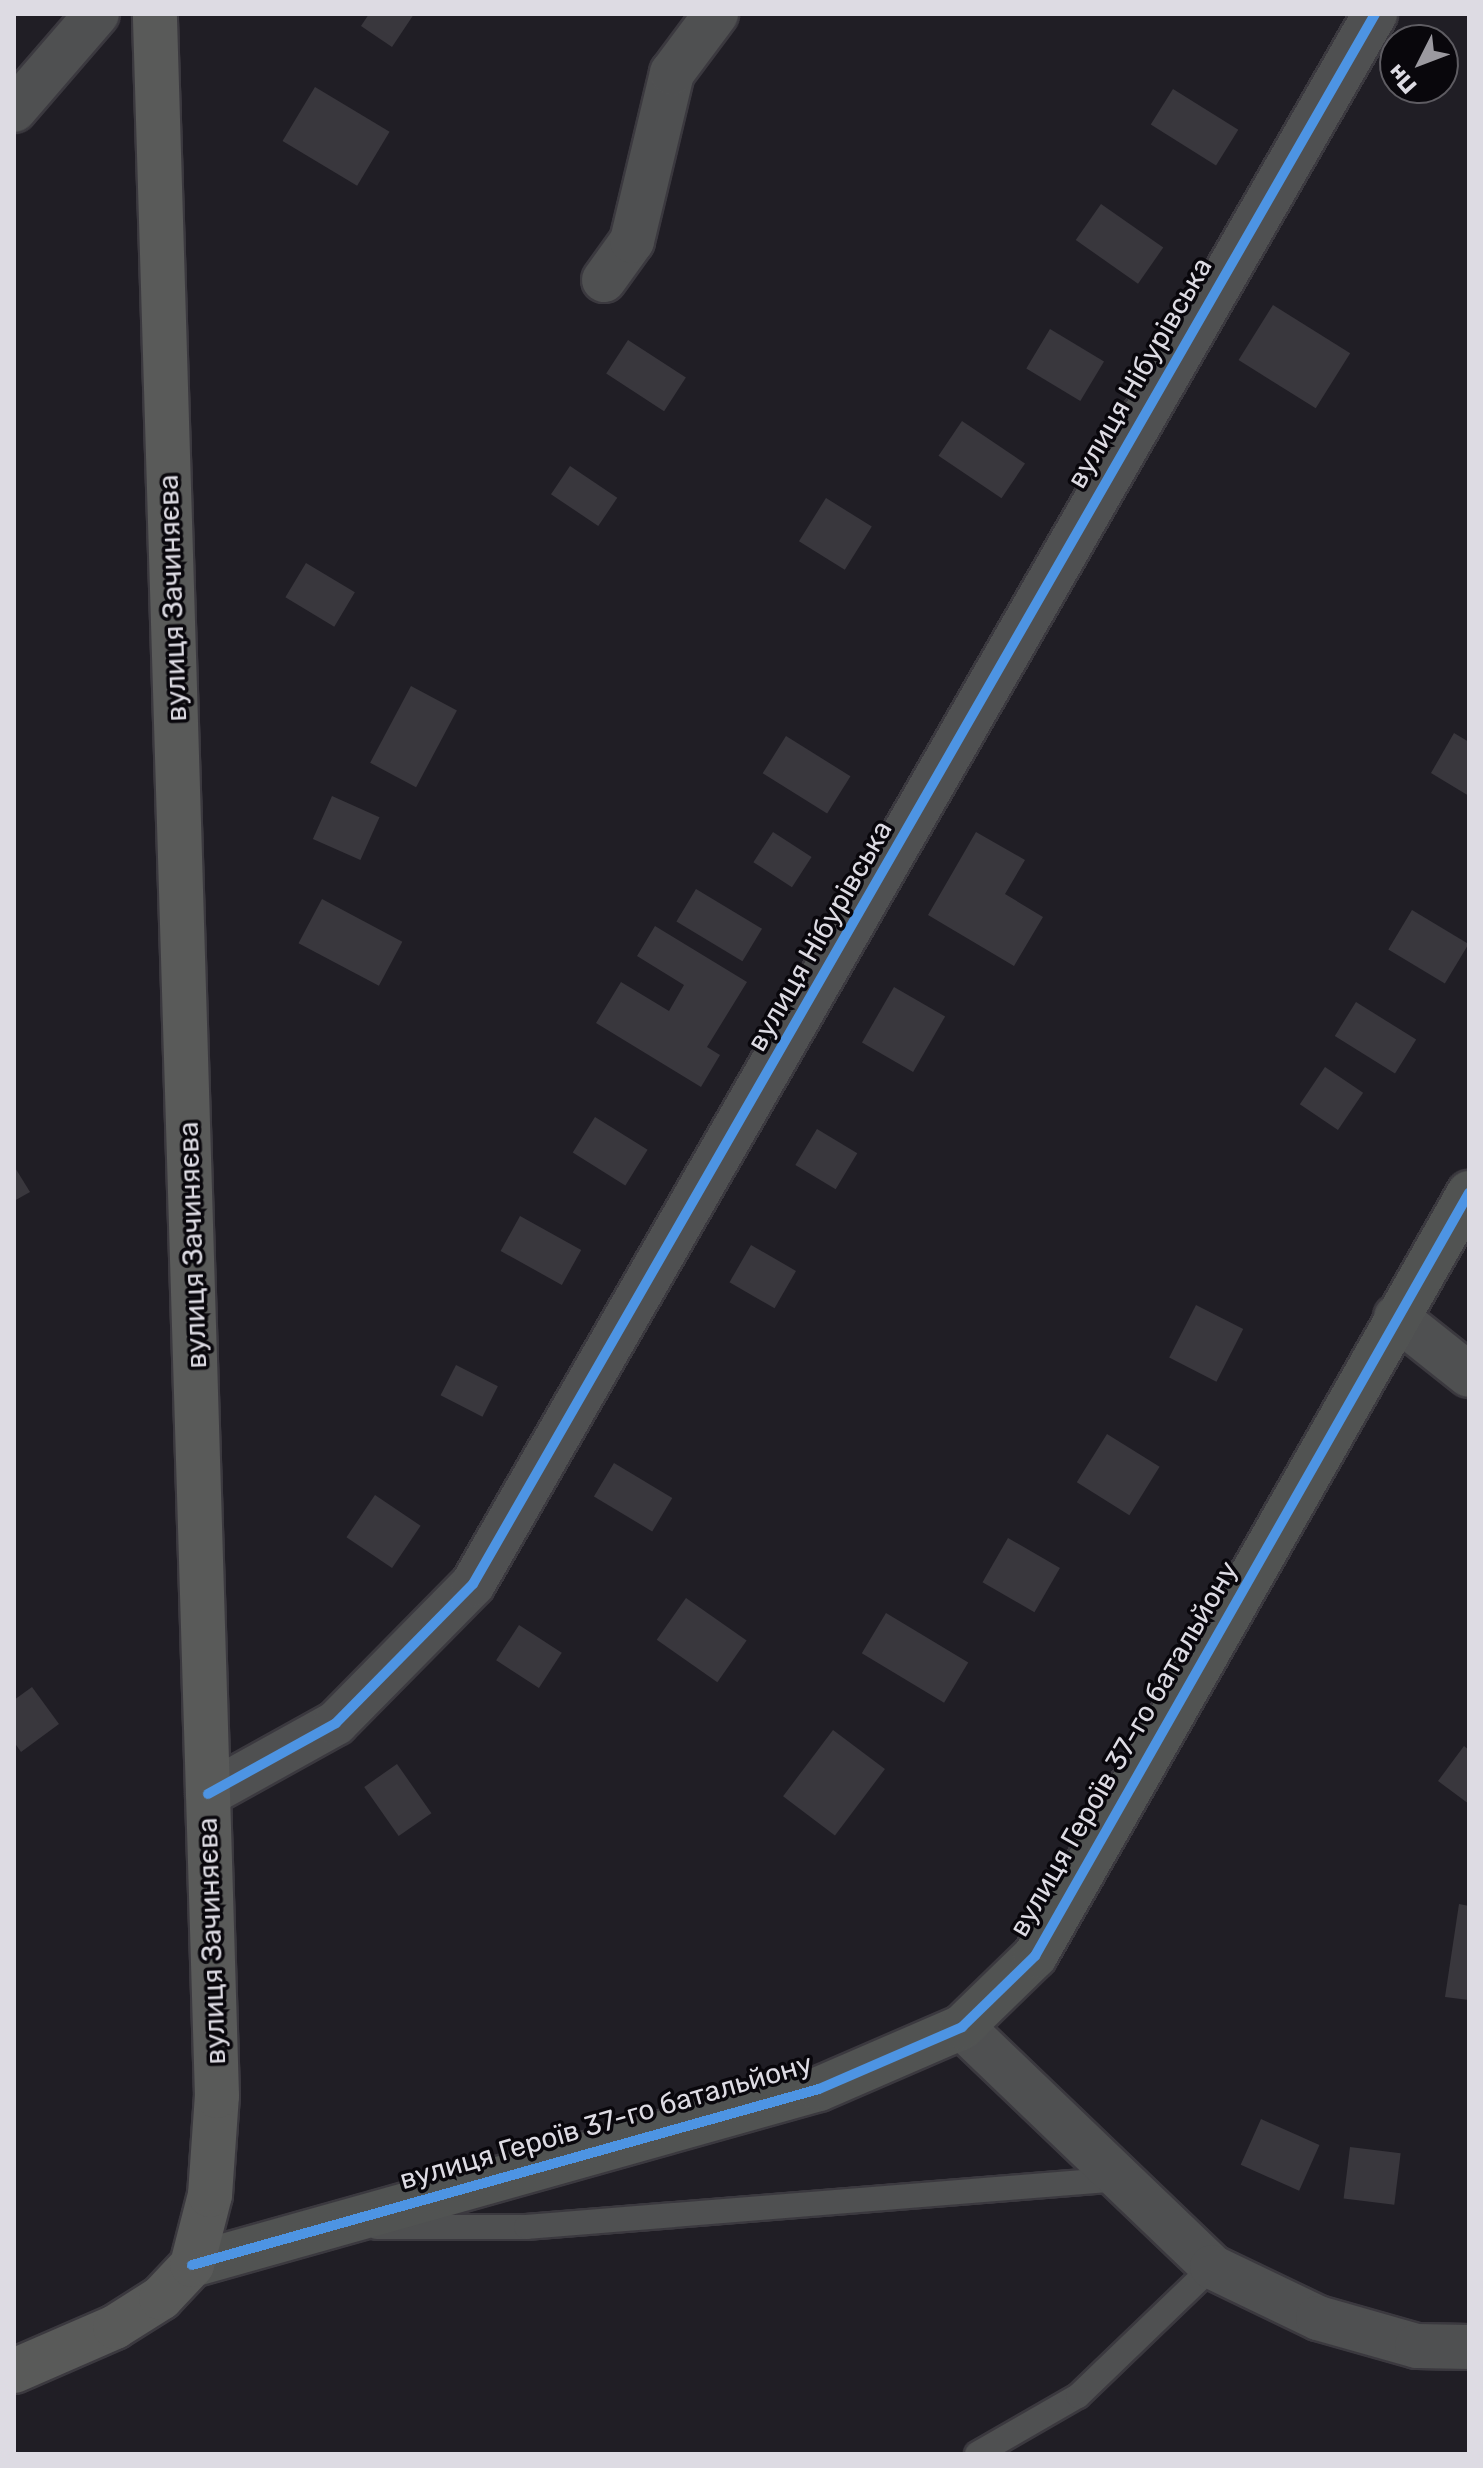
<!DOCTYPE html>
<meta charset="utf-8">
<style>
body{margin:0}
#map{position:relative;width:1483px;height:2468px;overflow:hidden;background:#201e25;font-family:Rubik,sans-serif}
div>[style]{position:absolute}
.building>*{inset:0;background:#39373d;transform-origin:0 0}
.roads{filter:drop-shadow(2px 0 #3b393f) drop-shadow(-2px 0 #3b393f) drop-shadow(0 2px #3b393f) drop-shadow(0 -2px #3b393f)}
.lane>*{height:24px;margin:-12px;padding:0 12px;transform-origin:12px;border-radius:12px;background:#4f5051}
.street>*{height:44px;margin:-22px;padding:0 22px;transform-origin:22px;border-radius:22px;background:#4f5051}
.secondary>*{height:44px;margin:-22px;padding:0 22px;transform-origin:22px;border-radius:22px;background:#515352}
.primary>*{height:44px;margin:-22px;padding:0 22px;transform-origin:22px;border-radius:22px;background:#595a59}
.cycleway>*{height:10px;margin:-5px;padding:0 5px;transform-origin:5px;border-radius:5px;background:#4d94e3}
span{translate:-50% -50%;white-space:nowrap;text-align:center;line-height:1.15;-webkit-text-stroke:7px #09070c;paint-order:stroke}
.street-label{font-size:28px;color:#dddbe3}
.frame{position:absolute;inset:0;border:16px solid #dddbe3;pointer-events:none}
.north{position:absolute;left:1379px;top:24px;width:80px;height:80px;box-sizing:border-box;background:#09070c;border:2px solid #5e5c62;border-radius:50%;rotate:228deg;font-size:22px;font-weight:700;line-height:32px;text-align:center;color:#dddbe3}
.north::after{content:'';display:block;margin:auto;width:28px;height:36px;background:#9b99a0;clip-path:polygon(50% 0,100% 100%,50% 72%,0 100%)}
</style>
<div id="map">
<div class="building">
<div style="clip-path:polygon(369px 14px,414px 14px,392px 47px,361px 26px)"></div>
<div style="left:315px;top:87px;width:87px;height:63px;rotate:31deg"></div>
<div style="left:1173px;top:89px;width:77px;height:42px;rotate:32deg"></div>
<div style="left:1101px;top:204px;width:76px;height:44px;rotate:35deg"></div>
<div style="left:1273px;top:305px;width:91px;height:65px;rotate:32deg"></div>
<div style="left:1050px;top:329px;width:63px;height:46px;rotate:31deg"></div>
<div style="left:628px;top:340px;width:69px;height:40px;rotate:33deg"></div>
<div style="left:962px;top:421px;width:76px;height:42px;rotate:34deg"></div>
<div style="left:570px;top:466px;width:57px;height:34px;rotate:34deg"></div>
<div style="left:826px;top:498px;width:54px;height:51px;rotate:32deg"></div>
<div style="left:306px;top:563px;width:57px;height:40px;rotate:31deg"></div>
<div style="left:411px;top:686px;width:52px;height:87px;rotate:28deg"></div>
<div style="clip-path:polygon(1454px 733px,1469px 742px,1469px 796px,1431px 773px)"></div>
<div style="left:786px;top:736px;width:76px;height:44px;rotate:32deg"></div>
<div style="left:332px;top:796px;width:52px;height:47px;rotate:24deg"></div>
<div style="left:773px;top:832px;width:46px;height:36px;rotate:33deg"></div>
<div style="clip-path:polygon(976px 832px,1025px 860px,1005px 894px,1043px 917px,1014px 966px,928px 915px)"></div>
<div style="left:696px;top:889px;width:77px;height:38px;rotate:31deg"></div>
<div style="left:322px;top:899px;width:91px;height:50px;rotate:28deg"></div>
<div style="left:1412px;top:910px;width:66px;height:46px;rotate:31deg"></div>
<div style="clip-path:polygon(655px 926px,747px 982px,707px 1047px,720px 1055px,701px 1087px,596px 1023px,621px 982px,669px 1011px,684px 985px,637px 956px)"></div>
<div style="left:894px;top:987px;width:59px;height:64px;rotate:30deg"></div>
<div style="left:1356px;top:1002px;width:71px;height:40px;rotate:32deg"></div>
<div style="left:1325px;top:1067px;width:46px;height:45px;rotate:34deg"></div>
<div style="left:595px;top:1117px;width:62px;height:42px;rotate:32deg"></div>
<div style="left:817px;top:1129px;width:47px;height:42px;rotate:31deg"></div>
<div style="clip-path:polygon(14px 1166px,30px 1192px,14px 1201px)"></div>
<div style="left:520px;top:1216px;width:70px;height:40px;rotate:29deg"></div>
<div style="left:751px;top:1245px;width:52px;height:43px;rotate:30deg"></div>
<div style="left:1196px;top:1305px;width:53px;height:59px;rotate:27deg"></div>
<div style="left:456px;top:1365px;width:47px;height:34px;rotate:27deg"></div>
<div style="left:1107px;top:1434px;width:62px;height:57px;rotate:32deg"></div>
<div style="left:614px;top:1463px;width:68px;height:39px;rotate:31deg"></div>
<div style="left:375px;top:1495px;width:55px;height:51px;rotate:34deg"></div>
<div style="left:1008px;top:1538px;width:60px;height:51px;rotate:30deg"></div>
<div style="left:686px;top:1598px;width:74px;height:51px;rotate:35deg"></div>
<div style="left:886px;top:1613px;width:96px;height:47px;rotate:31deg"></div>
<div style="left:519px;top:1625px;width:51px;height:42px;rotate:33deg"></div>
<div style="clip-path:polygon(32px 1687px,59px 1724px,21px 1752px,14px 1742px,14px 1700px)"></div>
<div style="left:833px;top:1730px;width:65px;height:83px;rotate:37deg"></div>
<div style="clip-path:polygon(1464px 1746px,1469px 1750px,1469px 1804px,1438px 1781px)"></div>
<div style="left:397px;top:1764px;width:60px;height:40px;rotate:55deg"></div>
<div style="clip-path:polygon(1459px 1904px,1469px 1906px,1469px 2000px,1445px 1997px)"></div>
<div style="left:1261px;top:2119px;width:64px;height:50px;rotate:24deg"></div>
<div style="left:1350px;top:2147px;width:51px;height:52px;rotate:7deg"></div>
</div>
<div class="roads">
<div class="lane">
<div style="left:377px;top:2227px;width:149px"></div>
<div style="left:526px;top:2227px;width:596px;rotate:-4.62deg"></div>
<div style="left:977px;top:2454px;width:116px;rotate:-29.9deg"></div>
<div style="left:1078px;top:2396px;width:186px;rotate:-43.9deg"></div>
</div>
<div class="street">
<div style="left:14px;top:110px;width:127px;rotate:-49.2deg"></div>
<div style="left:604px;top:280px;width:48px;rotate:-54.3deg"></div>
<div style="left:632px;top:241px;width:173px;rotate:-76.6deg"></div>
<div style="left:672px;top:73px;width:74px;rotate:-53.3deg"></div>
<div style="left:1396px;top:1317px;width:93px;rotate:38.5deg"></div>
<div style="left:208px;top:1794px;width:146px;rotate:-29deg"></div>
<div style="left:336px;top:1723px;width:195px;rotate:-45.4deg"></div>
<div style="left:473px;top:1584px;width:1811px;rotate:-60.12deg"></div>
<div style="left:962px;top:2027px;width:347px;rotate:43.8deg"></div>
<div style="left:1212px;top:2267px;width:118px;rotate:25.7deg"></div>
<div style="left:1318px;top:2318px;width:103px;rotate:15.8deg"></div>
<div style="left:1417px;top:2346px;width:52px;rotate:1.1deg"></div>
</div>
<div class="secondary">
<div style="left:192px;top:2265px;width:651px;rotate:-15.68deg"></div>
<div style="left:819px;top:2089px;width:156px;rotate:-23.4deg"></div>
<div style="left:962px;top:2027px;width:102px;rotate:-44.2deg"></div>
<div style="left:1035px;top:1956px;width:878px;rotate:-60.37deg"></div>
</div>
<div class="primary">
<div style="left:14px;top:2371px;width:110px;rotate:-23.5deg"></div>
<div style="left:115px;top:2327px;width:54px;rotate:-32.2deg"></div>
<div style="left:161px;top:2298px;width:45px;rotate:-46.8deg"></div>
<div style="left:192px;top:2265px;width:72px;rotate:-75.6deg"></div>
<div style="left:210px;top:2195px;width:99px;rotate:-86deg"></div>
<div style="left:217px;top:2096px;width:2083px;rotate:-91.71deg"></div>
</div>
</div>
<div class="cycleway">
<div style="left:208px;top:1794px;width:146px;rotate:-29deg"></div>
<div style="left:336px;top:1723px;width:195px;rotate:-45.4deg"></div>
<div style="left:473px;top:1584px;width:1811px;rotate:-60.12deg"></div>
<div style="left:192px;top:2265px;width:651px;rotate:-15.68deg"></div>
<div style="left:819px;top:2089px;width:156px;rotate:-23.4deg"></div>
<div style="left:962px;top:2027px;width:102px;rotate:-44.2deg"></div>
<div style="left:1035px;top:1956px;width:878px;rotate:-60.37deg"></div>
</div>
<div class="street-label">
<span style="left:1140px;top:373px;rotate:-60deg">вулиця Нібурівська</span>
<span style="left:173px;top:598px;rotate:-92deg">вулиця Зачиняєва</span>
<span style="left:820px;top:936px;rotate:-60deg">вулиця Нібурівська</span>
<span style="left:193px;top:1245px;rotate:-92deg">вулиця Зачиняєва</span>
<span style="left:1124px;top:1749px;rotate:-60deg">вулиця Героїв 37-го батальйону</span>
<span style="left:212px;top:1941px;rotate:-92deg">вулиця Зачиняєва</span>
<span style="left:606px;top:2122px;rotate:-16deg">вулиця Героїв 37-го батальйону</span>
</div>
<div class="frame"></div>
<div class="north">Пн</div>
</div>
